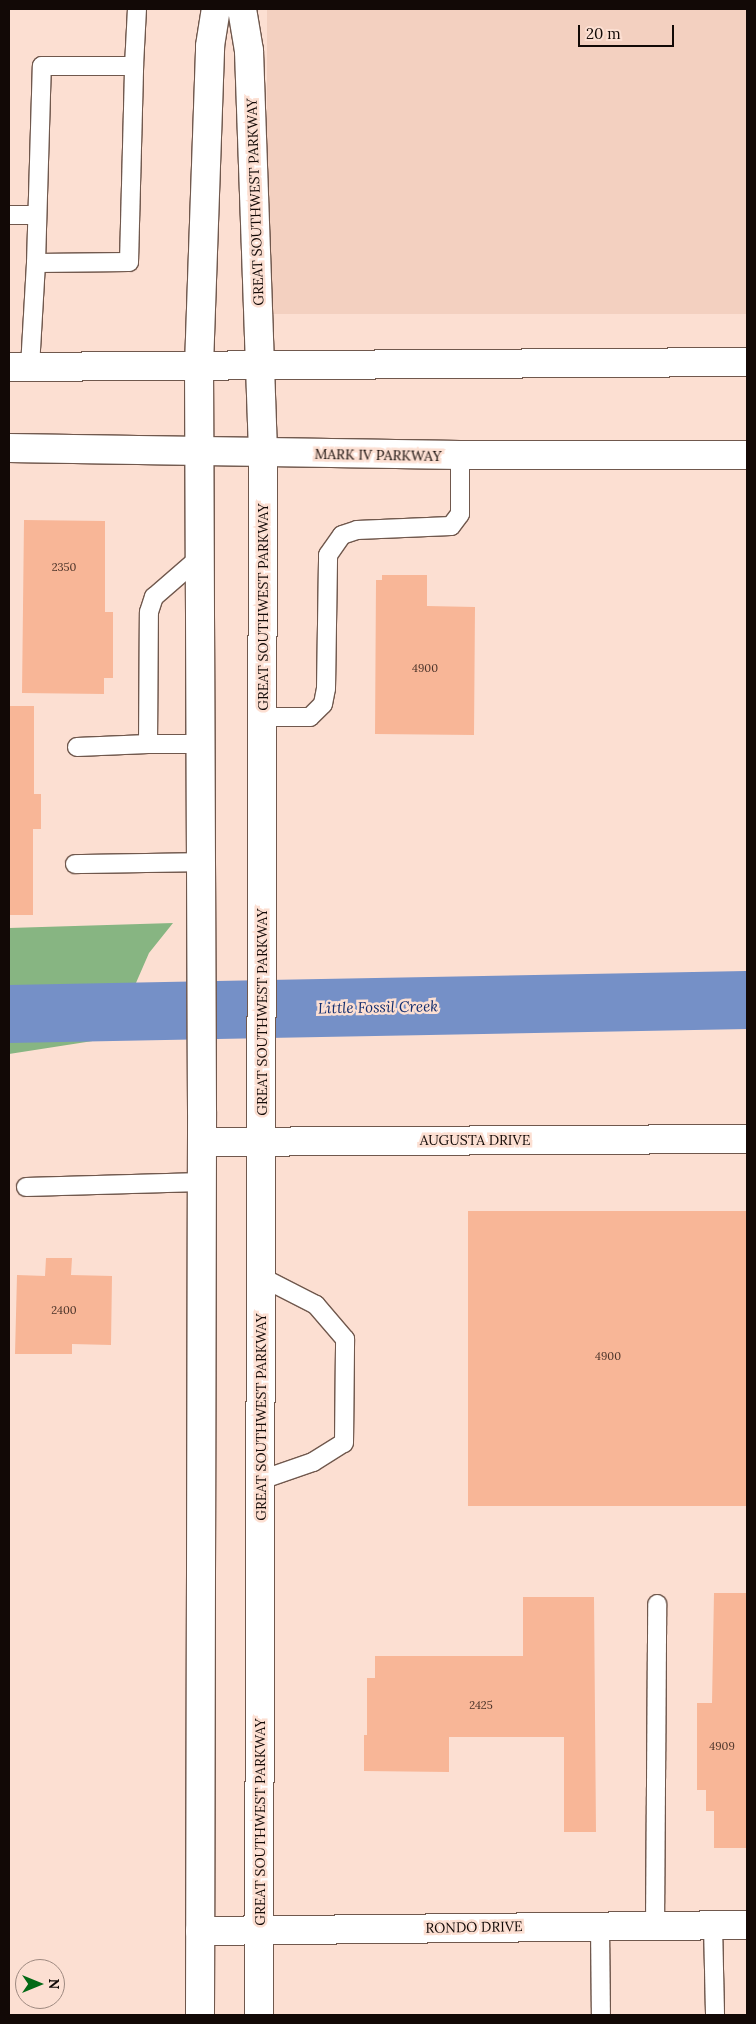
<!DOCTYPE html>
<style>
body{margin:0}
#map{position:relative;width:756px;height:2024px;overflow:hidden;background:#fcdfd2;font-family:Lora,serif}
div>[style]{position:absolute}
.built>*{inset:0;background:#f3d0c0;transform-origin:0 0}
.forest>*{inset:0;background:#87b582}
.river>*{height:58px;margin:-29px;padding:0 29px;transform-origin:29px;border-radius:29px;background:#7590c7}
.building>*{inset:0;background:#f8b697;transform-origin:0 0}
.roads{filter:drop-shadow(1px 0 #70584d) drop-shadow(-1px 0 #70584d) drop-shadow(0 1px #70584d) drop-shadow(0 -1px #70584d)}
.lane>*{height:18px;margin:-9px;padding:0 9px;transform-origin:9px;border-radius:9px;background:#fff}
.street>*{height:28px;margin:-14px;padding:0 14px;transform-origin:14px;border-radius:14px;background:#fff}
.secondary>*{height:28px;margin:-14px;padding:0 14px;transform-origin:14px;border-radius:14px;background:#fff}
span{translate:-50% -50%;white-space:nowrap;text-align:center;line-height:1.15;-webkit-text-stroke:5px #fcdfd2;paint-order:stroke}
.number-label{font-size:11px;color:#4c342a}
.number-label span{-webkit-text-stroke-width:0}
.street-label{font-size:14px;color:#120906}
.water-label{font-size:15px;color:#112c6d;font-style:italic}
.frame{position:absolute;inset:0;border:10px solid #120906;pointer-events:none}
.north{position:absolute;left:15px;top:1959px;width:50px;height:50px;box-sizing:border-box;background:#fcdfd2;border:1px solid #9e8980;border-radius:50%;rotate:90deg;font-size:14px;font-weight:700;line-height:20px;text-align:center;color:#120906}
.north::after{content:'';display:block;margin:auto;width:18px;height:22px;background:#036a16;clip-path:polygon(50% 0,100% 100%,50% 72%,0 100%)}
.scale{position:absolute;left:578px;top:25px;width:96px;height:22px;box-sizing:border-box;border:2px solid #120906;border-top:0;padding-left:6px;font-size:15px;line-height:18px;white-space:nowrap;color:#120906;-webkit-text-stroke:4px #fcdfd2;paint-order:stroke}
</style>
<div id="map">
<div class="built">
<div style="left:267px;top:9px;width:480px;height:305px"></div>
</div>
<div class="forest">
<div style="clip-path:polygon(173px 923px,149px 953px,112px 1038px,9px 1054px,9px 928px)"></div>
</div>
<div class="river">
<div style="left:9px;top:1014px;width:738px;rotate:-1.09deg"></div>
</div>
<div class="building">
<div style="clip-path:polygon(24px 520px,105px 521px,105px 612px,113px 612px,113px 678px,104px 678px,104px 694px,22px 693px)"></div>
<div style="clip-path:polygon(382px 575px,427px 575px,427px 606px,475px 607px,474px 735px,375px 734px,376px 580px,382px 580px)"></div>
<div style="clip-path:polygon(9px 706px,34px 706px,34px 794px,41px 794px,41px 829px,33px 829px,33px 915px,9px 915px)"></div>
<div style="left:468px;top:1211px;width:279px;height:295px"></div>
<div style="clip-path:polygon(46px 1258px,72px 1258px,71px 1275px,112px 1276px,111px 1345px,72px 1344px,72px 1354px,15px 1354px,17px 1275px,45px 1276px)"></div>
<div style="clip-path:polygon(714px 1593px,747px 1593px,747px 1848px,714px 1848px,714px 1811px,706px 1811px,706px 1790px,697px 1790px,697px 1703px,712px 1703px)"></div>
<div style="clip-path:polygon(523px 1597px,594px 1597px,596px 1832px,564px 1832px,564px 1737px,449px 1737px,449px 1772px,364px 1771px,364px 1735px,367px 1735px,367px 1678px,375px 1678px,375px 1656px,523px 1656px)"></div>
</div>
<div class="roads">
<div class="lane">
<div style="left:9px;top:215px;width:28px"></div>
<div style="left:36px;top:263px;width:93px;rotate:-0.6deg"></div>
<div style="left:129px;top:262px;width:196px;rotate:-88.5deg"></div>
<div style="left:30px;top:367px;width:104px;rotate:-86.7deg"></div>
<div style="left:36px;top:263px;width:197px;rotate:-88.3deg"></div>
<div style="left:42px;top:66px;width:92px"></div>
<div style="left:134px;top:66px;width:57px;rotate:-87deg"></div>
<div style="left:263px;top:717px;width:47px"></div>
<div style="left:310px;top:717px;width:18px;rotate:-45deg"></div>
<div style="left:323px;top:704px;width:16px;rotate:-79deg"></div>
<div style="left:326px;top:688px;width:133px;rotate:-89.1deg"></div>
<div style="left:328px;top:555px;width:24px;rotate:-55deg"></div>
<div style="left:342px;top:535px;width:16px;rotate:-18deg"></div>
<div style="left:357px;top:530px;width:94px;rotate:-2.4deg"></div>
<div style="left:451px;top:526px;width:15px;rotate:-53deg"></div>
<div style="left:460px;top:514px;width:59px;rotate:-90deg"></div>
<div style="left:148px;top:744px;width:52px"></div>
<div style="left:77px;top:747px;width:71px;rotate:-2.4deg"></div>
<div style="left:148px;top:744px;width:132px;rotate:-89.6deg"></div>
<div style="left:149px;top:612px;width:16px;rotate:-72deg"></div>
<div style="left:154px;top:597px;width:61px;rotate:-41deg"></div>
<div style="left:75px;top:864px;width:126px;rotate:-0.9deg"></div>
<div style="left:26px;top:1187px;width:176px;rotate:-1.6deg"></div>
<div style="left:261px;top:1480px;width:55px;rotate:-19.1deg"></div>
<div style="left:313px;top:1462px;width:36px;rotate:-32deg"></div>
<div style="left:344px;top:1443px;width:104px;rotate:-89.4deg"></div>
<div style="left:345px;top:1339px;width:45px;rotate:-130.5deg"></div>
<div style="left:316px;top:1305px;width:62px;rotate:-153deg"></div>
<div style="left:713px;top:1925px;width:90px;rotate:88.7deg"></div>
<div style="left:600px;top:1926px;width:89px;rotate:89.4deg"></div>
<div style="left:655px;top:1926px;width:322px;rotate:-89.6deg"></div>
</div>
<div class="street">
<div style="left:202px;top:1142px;width:545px;rotate:-0.32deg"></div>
<div style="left:200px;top:1931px;width:547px;rotate:-0.63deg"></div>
</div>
<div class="secondary">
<div style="left:242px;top:9px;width:43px;rotate:80.5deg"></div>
<div style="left:249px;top:51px;width:402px;rotate:88deg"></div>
<div style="left:263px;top:453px;width:1562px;rotate:90.15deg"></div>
<div style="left:9px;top:367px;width:738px;rotate:-0.39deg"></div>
<div style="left:9px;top:448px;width:451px;rotate:0.9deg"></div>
<div style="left:460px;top:455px;width:287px"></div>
<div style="left:200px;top:2015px;width:904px;rotate:-89.87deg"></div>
<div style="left:202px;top:1111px;width:745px;rotate:-90.23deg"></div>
<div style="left:199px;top:366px;width:320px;rotate:-88deg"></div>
<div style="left:210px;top:46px;width:37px;rotate:-81deg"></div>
</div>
</div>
<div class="number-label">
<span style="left:64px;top:567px">2350</span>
<span style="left:425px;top:668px">4900</span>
<span style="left:64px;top:1310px">2400</span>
<span style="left:608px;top:1356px">4900</span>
<span style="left:481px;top:1705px">2425</span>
<span style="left:722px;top:1746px">4909</span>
</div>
<div class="street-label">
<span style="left:255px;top:202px;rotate:-92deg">GREAT SOUTHWEST PARKWAY</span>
<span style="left:378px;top:455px;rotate:1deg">MARK IV PARKWAY</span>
<span style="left:263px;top:607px;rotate:-90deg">GREAT SOUTHWEST PARKWAY</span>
<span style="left:262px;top:1012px;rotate:-90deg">GREAT SOUTHWEST PARKWAY</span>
<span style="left:475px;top:1140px">AUGUSTA DRIVE</span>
<span style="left:261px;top:1417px;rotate:-90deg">GREAT SOUTHWEST PARKWAY</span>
<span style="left:260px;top:1822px;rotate:-90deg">GREAT SOUTHWEST PARKWAY</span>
<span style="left:474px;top:1927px;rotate:-1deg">RONDO DRIVE</span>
</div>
<div class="water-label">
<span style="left:378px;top:1007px;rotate:-1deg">Little Fossil Creek</span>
</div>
<div class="frame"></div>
<div class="north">N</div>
<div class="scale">20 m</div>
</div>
